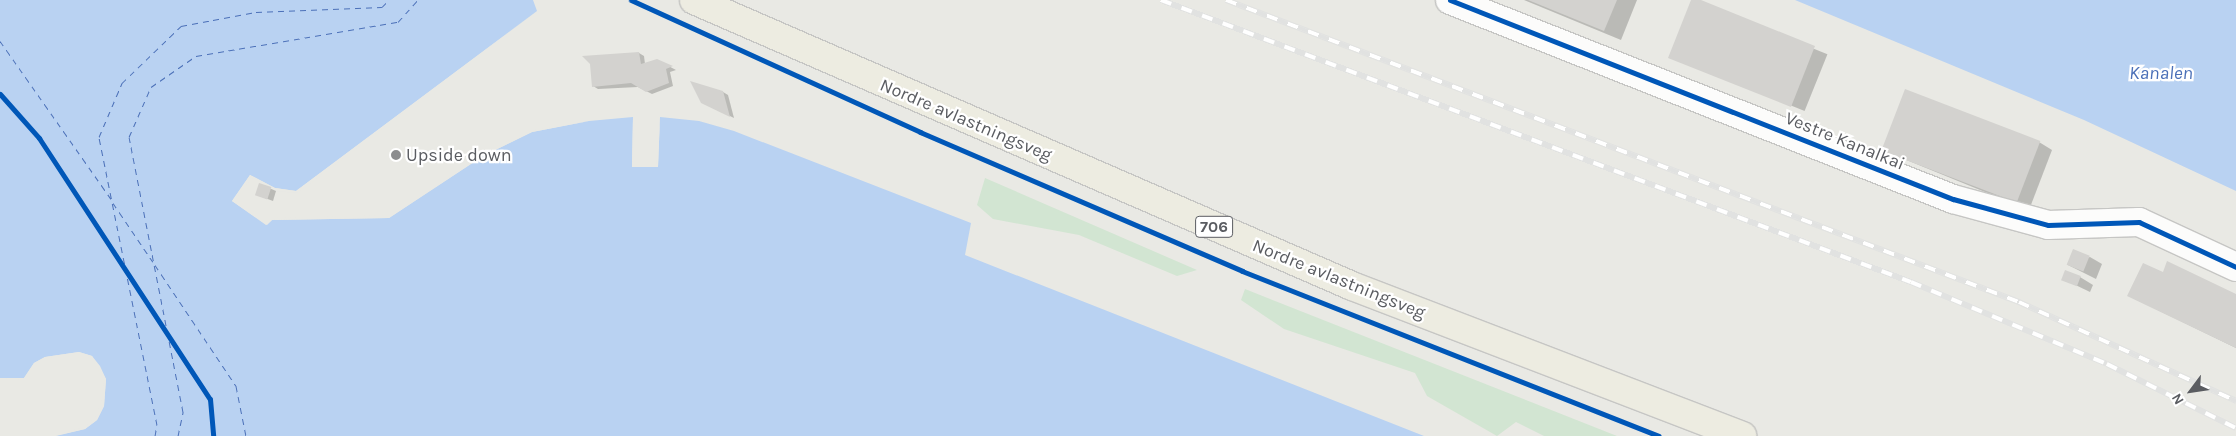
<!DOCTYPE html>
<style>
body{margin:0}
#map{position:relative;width:2236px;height:436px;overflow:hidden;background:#e9e9e4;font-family:Karla,sans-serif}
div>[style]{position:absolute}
.green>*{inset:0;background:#d2e5d2}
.water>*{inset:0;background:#b9d2f2}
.pier>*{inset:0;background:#e9e9e4}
.shadow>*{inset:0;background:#0003;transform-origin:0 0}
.ferry>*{height:1px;margin-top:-0.5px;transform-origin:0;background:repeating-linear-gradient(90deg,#4b70b8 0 6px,transparent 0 11px)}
.building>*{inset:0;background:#d3d2cf;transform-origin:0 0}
.roads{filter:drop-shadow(1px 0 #c6c6c4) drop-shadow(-1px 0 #c6c6c4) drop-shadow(0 1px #c6c6c4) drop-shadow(0 -1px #c6c6c4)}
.minor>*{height:28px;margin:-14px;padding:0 14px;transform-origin:14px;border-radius:14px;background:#fcfcfb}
.highway>*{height:28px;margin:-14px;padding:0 14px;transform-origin:14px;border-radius:14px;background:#edece1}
.rail>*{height:5.5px;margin-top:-2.75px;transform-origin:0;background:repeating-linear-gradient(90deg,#fff 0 11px,#e1e2e1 0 22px);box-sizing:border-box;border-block:1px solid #e1e2e1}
.cycleway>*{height:5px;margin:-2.5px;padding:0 2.5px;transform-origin:2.5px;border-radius:2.5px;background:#0057b8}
.dots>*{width:14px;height:14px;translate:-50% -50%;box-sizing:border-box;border:2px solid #fff;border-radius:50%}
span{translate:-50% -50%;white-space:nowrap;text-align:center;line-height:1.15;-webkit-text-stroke:4.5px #fff;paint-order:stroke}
.shield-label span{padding:1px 4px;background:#fff;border:1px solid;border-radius:4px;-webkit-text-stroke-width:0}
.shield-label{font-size:16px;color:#5a5c61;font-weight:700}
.street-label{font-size:18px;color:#5a5c61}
.poi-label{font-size:18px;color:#5a5c61}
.left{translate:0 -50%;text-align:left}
.water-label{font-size:19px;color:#4b70b8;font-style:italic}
.north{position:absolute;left:2166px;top:366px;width:50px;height:50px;-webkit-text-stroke:4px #fff;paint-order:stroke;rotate:239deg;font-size:14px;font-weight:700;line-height:20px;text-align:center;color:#5a5c61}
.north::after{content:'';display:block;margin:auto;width:18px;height:22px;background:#5a5c61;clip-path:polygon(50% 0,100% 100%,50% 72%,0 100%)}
</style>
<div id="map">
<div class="green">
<div style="clip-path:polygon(985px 178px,1197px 270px,1177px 276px,1079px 235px,993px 219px,977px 205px)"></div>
<div style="clip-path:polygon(1245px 289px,1617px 436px,1544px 436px,1516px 422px,1497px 436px,1427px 396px,1415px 373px,1284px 329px,1241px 300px)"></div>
</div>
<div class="water">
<div style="clip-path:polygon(0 0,533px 0,537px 11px,296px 191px,275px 188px,250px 175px,232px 201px,266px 225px,272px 220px,389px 218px,483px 156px,532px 132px,589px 121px,633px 117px,632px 166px,658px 167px,660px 117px,699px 121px,734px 131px,971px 223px,965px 255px,1424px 436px,56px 436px,85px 429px,97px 420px,104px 406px,106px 379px,92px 356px,79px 352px,45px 357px,34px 363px,24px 378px,0 378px)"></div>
<div style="clip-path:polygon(1795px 0,2236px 0,2236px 191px,2084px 120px)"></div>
</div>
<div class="pier">
<div style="clip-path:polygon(537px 11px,298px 193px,275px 191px,251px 178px,236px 200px,266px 222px,272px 218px,388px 215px,481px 153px,531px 130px,589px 121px,532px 132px,483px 156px,389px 218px,272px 220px,267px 225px,232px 201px,250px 175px,275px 188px,296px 191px)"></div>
<div style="clip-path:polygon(633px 117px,635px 164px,656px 164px,660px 117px,658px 167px,632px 167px)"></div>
<div style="clip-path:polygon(79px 352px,92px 356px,100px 366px,106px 379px,104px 406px,97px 420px,85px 429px,54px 436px,84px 427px,95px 418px,104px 394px,103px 379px,91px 358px,56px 356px,36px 365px,25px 380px,0 378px,24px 378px,34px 363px,45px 357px)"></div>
</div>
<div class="shadow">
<div style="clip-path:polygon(1524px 0,1637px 0,1621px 40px)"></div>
<div style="left:1693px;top:0;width:145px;height:61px;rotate:22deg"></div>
<div style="clip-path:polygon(639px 53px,644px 56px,645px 64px,657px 60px,676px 70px,670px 72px,673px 86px,652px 94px,638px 87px,598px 89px,593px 86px)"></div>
<div style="clip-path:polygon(723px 92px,728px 95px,734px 118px,707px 105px)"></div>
<div style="clip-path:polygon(2039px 142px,2052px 150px,2029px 210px,1882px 150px)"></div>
<div style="clip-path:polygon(260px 184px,276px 191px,273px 201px,257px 195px)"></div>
<div style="clip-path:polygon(2090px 257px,2102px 264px,2096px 279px,2068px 265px)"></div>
<div style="clip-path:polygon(2163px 273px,2236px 296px,2236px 348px,2129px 296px)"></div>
<div style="clip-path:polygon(2080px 277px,2093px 285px,2090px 292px,2063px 279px)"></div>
</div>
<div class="ferry">
<div style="left:0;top:41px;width:193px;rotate:54.9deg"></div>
<div style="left:0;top:94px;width:59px;rotate:48.4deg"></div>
<div style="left:39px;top:138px;width:155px;rotate:56.8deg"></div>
<div style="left:113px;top:203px;width:71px;rotate:55.9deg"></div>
<div style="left:155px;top:265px;width:146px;rotate:56.2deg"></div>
<div style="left:236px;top:386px;width:51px;rotate:78.7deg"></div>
<div style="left:127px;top:272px;width:73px;rotate:56.7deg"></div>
<div style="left:169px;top:337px;width:74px;rotate:56.5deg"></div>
<div style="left:210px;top:399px;width:37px;rotate:85deg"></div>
<div style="left:155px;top:436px;width:11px;rotate:-80deg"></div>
<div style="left:157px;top:425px;width:294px;rotate:-101.4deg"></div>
<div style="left:99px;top:137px;width:59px;rotate:-66.9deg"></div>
<div style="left:122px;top:83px;width:82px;rotate:-44deg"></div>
<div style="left:181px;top:26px;width:76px;rotate:-10.6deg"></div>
<div style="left:256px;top:12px;width:126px;rotate:-2.3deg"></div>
<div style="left:382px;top:7px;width:10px;rotate:-45deg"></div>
<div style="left:178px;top:436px;width:25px;rotate:-78deg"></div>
<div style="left:183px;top:412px;width:280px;rotate:-101.1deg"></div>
<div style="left:129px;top:137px;width:55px;rotate:-66.3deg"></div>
<div style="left:151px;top:87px;width:55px;rotate:-34.6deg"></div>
<div style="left:196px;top:56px;width:205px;rotate:-9.6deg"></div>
<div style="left:398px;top:22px;width:30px;rotate:-48deg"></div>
</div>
<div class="building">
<div style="clip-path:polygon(1528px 0,1617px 0,1604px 31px)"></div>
<div style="clip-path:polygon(1691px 0,1701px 0,1815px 46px,1791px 107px,1668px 58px)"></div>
<div style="clip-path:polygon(639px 52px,641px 64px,657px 59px,673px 66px,666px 69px,669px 83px,646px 92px,631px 83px,592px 87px,590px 64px,582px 56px)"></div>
<div style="clip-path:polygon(690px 81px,723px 91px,730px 117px,701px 103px)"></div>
<div style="left:1905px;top:89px;width:145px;height:66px;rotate:21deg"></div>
<div style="left:259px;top:183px;width:13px;height:13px;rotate:18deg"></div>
<div style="left:2073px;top:249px;width:18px;height:17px;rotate:22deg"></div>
<div style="clip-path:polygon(2167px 261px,2236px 294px,2236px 348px,2127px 296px,2143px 263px,2163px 272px)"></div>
<div style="left:2065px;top:270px;width:17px;height:11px;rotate:21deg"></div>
</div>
<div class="roads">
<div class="minor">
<div style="left:1450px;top:0;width:541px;rotate:21.59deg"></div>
<div style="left:1953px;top:199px;width:98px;rotate:15.3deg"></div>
<div style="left:2048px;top:225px;width:91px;rotate:-1.9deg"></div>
<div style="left:2139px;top:222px;width:107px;rotate:24.9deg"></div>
</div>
<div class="highway">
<div style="left:694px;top:0;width:717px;rotate:23.49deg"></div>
<div style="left:1352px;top:286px;width:418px;rotate:21deg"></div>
</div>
</div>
<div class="rail">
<div style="left:1161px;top:0;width:801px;rotate:20.61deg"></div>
<div style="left:1911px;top:282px;width:212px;rotate:22.7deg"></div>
<div style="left:2107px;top:364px;width:144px;rotate:26.4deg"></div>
<div style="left:1226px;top:0;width:849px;rotate:20.85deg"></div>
<div style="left:2019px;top:302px;width:239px;rotate:24.5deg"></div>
</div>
<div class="cycleway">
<div style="left:631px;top:0;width:318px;rotate:24.5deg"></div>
<div style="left:920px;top:132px;width:351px;rotate:23.3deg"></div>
<div style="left:1242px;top:271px;width:448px;rotate:21.6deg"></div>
<div style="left:1450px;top:0;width:541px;rotate:21.59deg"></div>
<div style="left:1953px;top:199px;width:98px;rotate:15.3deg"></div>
<div style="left:2048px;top:225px;width:91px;rotate:-1.9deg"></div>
<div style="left:2139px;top:222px;width:107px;rotate:24.9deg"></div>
<div style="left:0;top:94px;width:59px;rotate:48.4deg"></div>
<div style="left:39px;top:138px;width:312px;rotate:56.8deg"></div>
<div style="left:210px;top:399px;width:37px;rotate:85deg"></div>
</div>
<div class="dots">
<div style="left:396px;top:155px;background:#8c8d8f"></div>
</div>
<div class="shield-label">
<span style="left:1214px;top:227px">706</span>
</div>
<div class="street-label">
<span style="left:966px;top:120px;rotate:23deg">Nordre avlastningsveg</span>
<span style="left:1845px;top:141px;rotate:22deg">Vestre Kanalkai</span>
<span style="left:1339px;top:279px;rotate:22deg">Nordre avlastningsveg</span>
</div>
<div class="poi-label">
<span class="left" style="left:406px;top:155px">Upside down</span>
</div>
<div class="water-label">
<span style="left:2161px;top:74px">Kanalen</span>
</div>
<div class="north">N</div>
</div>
